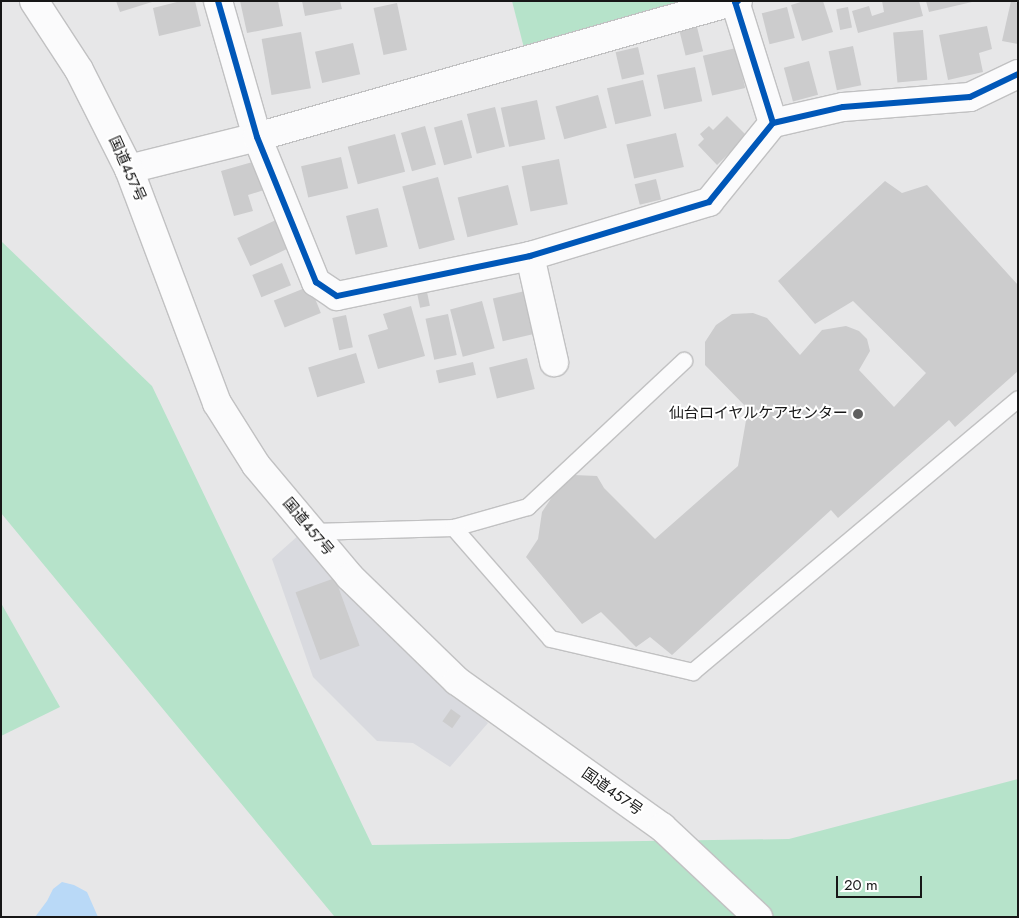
<!DOCTYPE html>
<meta charset="utf-8">
<style>
body{margin:0}
#map{position:relative;width:1019px;height:918px;overflow:hidden;background:#e7e7e8;font-family:Jost,"Noto Sans JP",sans-serif}
div>[style]{position:absolute}
.built>*{inset:0;background:#d9dadf}
.green>*{inset:0;background:#b6e3ca}
.water>*{inset:0;background:#b9d9f7}
.building>*{inset:0;background:#cccccd;transform-origin:0 0}
.roads{filter:drop-shadow(1px 0 #c1c1c2) drop-shadow(-1px 0 #c1c1c2) drop-shadow(0 1px #c1c1c2) drop-shadow(0 -1px #c1c1c2)}
.lane>*{height:16px;margin:-8px;padding:0 8px;transform-origin:8px;border-radius:8px;background:#fbfbfc}
.street>*{height:28px;margin:-14px;padding:0 14px;transform-origin:14px;border-radius:14px;background:#fbfbfc}
.highway>*{height:28px;margin:-14px;padding:0 14px;transform-origin:14px;border-radius:14px;background:#fbfbfc}
.cycleway>*{height:6px;margin:-3px;padding:0 3px;transform-origin:3px;border-radius:3px;background:#0057b8}
.dots>*{width:14px;height:14px;translate:-50% -50%;box-sizing:border-box;border:2px solid #fff;border-radius:50%}
span{translate:-50% -50%;white-space:nowrap;text-align:center;line-height:1.15;-webkit-text-stroke:4px #fff;paint-order:stroke}
.street-label{font-size:15px;color:#171717}
.poi-label{font-size:15px;color:#171717}
.right{translate:-100% -50%;text-align:right}
.frame{position:absolute;inset:0;border:2px solid #171717;pointer-events:none}
.scale{position:absolute;left:836px;top:876px;width:86px;height:22px;box-sizing:border-box;border:2px solid #171717;border-top:0;padding-left:6px;font-size:15px;line-height:18px;white-space:nowrap;color:#171717;-webkit-text-stroke:4px #fff;paint-order:stroke}
</style>
<div id="map">
<div class="built">
<div style="clip-path:polygon(300px 534px,488px 723px,450px 767px,413px 743px,377px 741px,313px 677px,272px 559px)"></div>
</div>
<div class="green">
<div style="clip-path:polygon(512px 1px,687px 1px,524px 48px)"></div>
<div style="clip-path:polygon(1px 241px,152px 386px,372px 845px,789px 839px,1018px 779px,1018px 917px,334px 916px,1px 513px)"></div>
<div style="clip-path:polygon(1px 603px,60px 707px,1px 736px)"></div>
</div>
<div class="water">
<div style="clip-path:polygon(62px 882px,74px 885px,87px 892px,98px 917px,35px 917px,47px 901px,53px 889px)"></div>
</div>
<div class="building">
<div style="clip-path:polygon(116px 1px,152px 1px,152px 2px,120px 12px)"></div>
<div style="clip-path:polygon(181px 1px,195px 1px,201px 26px,159px 36px,153px 8px)"></div>
<div style="clip-path:polygon(240px 1px,278px 1px,283px 26px,247px 33px)"></div>
<div style="clip-path:polygon(302px 1px,340px 1px,342px 9px,305px 16px)"></div>
<div style="clip-path:polygon(804px 1px,823px 1px,833px 32px,802px 41px,791px 5px)"></div>
<div style="clip-path:polygon(882px 1px,919px 1px,923px 16px,858px 33px,852px 11px,869px 6px,872px 16px,884px 12px)"></div>
<div style="clip-path:polygon(926px 1px,972px 1px,972px 2px,929px 12px)"></div>
<div style="clip-path:polygon(1011px 1px,1018px 3px,1018px 44px,1002px 41px)"></div>
<div style="left:397px;top:3px;width:48px;height:24px;rotate:78deg"></div>
<div style="left:787px;top:7px;width:32px;height:26px;rotate:76deg"></div>
<div style="left:848px;top:7px;width:21px;height:12px;rotate:79deg"></div>
<div style="clip-path:polygon(987px 26px,992px 49px,979px 53px,983px 72px,948px 80px,939px 35px)"></div>
<div style="left:697px;top:27px;width:25px;height:18px;rotate:76deg"></div>
<div style="left:923px;top:30px;width:50px;height:30px;rotate:85deg"></div>
<div style="left:301px;top:32px;width:57px;height:40px;rotate:80deg"></div>
<div style="left:353px;top:43px;width:32px;height:39px;rotate:77deg"></div>
<div style="left:853px;top:46px;width:40px;height:25px;rotate:78deg"></div>
<div style="left:638px;top:47px;width:28px;height:23px;rotate:77deg"></div>
<div style="left:736px;top:48px;width:41px;height:34px;rotate:77deg"></div>
<div style="left:809px;top:61px;width:35px;height:26px;rotate:75deg"></div>
<div style="left:695px;top:67px;width:35px;height:39px;rotate:78deg"></div>
<div style="left:643px;top:80px;width:37px;height:37px;rotate:77deg"></div>
<div style="left:598px;top:95px;width:34px;height:44px;rotate:75deg"></div>
<div style="left:537px;top:100px;width:40px;height:37px;rotate:78deg"></div>
<div style="left:495px;top:107px;width:41px;height:29px;rotate:76deg"></div>
<div style="clip-path:polygon(727px 116px,747px 136px,717px 165px,698px 145px,704px 139px,700px 134px,709px 126px,713px 130px)"></div>
<div style="left:462px;top:120px;width:39px;height:29px;rotate:75deg"></div>
<div style="left:425px;top:126px;width:40px;height:25px;rotate:74deg"></div>
<div style="left:676px;top:133px;width:35px;height:51px;rotate:77deg"></div>
<div style="left:395px;top:134px;width:39px;height:49px;rotate:75deg"></div>
<div style="left:341px;top:157px;width:32px;height:41px;rotate:77deg"></div>
<div style="left:559px;top:159px;width:46px;height:38px;rotate:79deg"></div>
<div style="clip-path:polygon(256px 161px,264px 190px,248px 195px,253px 211px,234px 216px,221px 171px)"></div>
<div style="left:438px;top:177px;width:65px;height:37px;rotate:75deg"></div>
<div style="left:656px;top:179px;width:21px;height:22px;rotate:76deg"></div>
<div style="clip-path:polygon(885px 181px,902px 193px,927px 185px,1018px 285px,1018px 371px,955px 427px,949px 420px,838px 518px,831px 510px,672px 655px,650px 637px,636px 647px,601px 612px,582px 624px,526px 557px,538px 539px,542px 512px,558px 488px,574px 475px,597px 476px,604px 488px,655px 539px,738px 466px,748px 409px,705px 365px,705px 342px,716px 325px,732px 314px,753px 313px,767px 318px,800px 355px,822px 330px,846px 326px,859px 331px,867px 339px,870px 351px,859px 370px,894px 407px,926px 373px,853px 301px,815px 324px,778px 281px)"></div>
<div style="left:508px;top:185px;width:41px;height:52px;rotate:76deg"></div>
<div style="left:378px;top:208px;width:40px;height:33px;rotate:76deg"></div>
<div style="left:278px;top:219px;width:31px;height:45px;rotate:65deg"></div>
<div style="left:282px;top:263px;width:24px;height:32px;rotate:68deg"></div>
<div style="left:310px;top:286px;width:29px;height:39px;rotate:68deg"></div>
<div style="left:525px;top:291px;width:44px;height:33px;rotate:77deg"></div>
<div style="left:427px;top:292px;width:14px;height:10px;rotate:78deg"></div>
<div style="left:482px;top:301px;width:49px;height:33px;rotate:75deg"></div>
<div style="clip-path:polygon(411px 306px,425px 356px,378px 369px,368px 335px,388px 329px,383px 314px)"></div>
<div style="left:448px;top:314px;width:42px;height:23px;rotate:78deg"></div>
<div style="left:346px;top:315px;width:33px;height:14px;rotate:78deg"></div>
<div style="left:356px;top:353px;width:31px;height:50px;rotate:73deg"></div>
<div style="left:527px;top:358px;width:32px;height:39px;rotate:76deg"></div>
<div style="left:473px;top:362px;width:13px;height:38px;rotate:77deg"></div>
<div style="left:335px;top:578px;width:72px;height:42px;rotate:70deg"></div>
<div style="left:451px;top:709px;width:12px;height:15px;rotate:35deg"></div>
</div>
<div class="roads">
<div class="lane">
<div style="left:454px;top:528px;width:77px;rotate:-15.8deg"></div>
<div style="left:528px;top:507px;width:214px;rotate:-43.1deg"></div>
<div style="left:312px;top:532px;width:142px;rotate:-1.6deg"></div>
<div style="left:454px;top:528px;width:147px;rotate:48.9deg"></div>
<div style="left:551px;top:639px;width:146px;rotate:13.1deg"></div>
<div style="left:693px;top:672px;width:424px;rotate:-40deg"></div>
</div>
<div class="street">
<div style="left:218px;top:1px;width:141px;rotate:74deg"></div>
<div style="left:257px;top:137px;width:157px;rotate:67.9deg"></div>
<div style="left:316px;top:282px;width:25px;rotate:34deg"></div>
<div style="left:337px;top:296px;width:197px;rotate:-11.7deg"></div>
<div style="left:530px;top:256px;width:187px;rotate:-16.8deg"></div>
<div style="left:709px;top:202px;width:102px;rotate:-51deg"></div>
<div style="left:773px;top:123px;width:127px;rotate:-107.4deg"></div>
<div style="left:735px;top:2px;width:3px;rotate:-18deg"></div>
<div style="left:773px;top:123px;width:72px;rotate:-12.9deg"></div>
<div style="left:843px;top:107px;width:127px;rotate:-4.5deg"></div>
<div style="left:970px;top:97px;width:53px;rotate:-25.6deg"></div>
<div style="left:129px;top:169px;width:132px;rotate:-14deg"></div>
<div style="left:257px;top:137px;width:497px;rotate:-15.9deg"></div>
<div style="left:530px;top:256px;width:109px;rotate:77.2deg"></div>
</div>
<div class="highway">
<div style="left:34px;top:1px;width:82px;rotate:56.9deg"></div>
<div style="left:79px;top:70px;width:111px;rotate:63.2deg"></div>
<div style="left:129px;top:169px;width:250px;rotate:69.4deg"></div>
<div style="left:217px;top:403px;width:73px;rotate:57.8deg"></div>
<div style="left:256px;top:465px;width:146px;rotate:50deg"></div>
<div style="left:350px;top:577px;width:149px;rotate:44.2deg"></div>
<div style="left:457px;top:681px;width:252px;rotate:35.5deg"></div>
<div style="left:662px;top:827px;width:132px;rotate:43.2deg"></div>
</div>
</div>
<div class="cycleway">
<div style="left:218px;top:1px;width:141px;rotate:74deg"></div>
<div style="left:257px;top:137px;width:157px;rotate:67.9deg"></div>
<div style="left:316px;top:282px;width:25px;rotate:34deg"></div>
<div style="left:337px;top:296px;width:197px;rotate:-11.7deg"></div>
<div style="left:530px;top:256px;width:187px;rotate:-16.8deg"></div>
<div style="left:709px;top:202px;width:102px;rotate:-51deg"></div>
<div style="left:773px;top:123px;width:127px;rotate:-107.4deg"></div>
<div style="left:735px;top:2px;width:3px;rotate:-18deg"></div>
<div style="left:773px;top:123px;width:72px;rotate:-12.9deg"></div>
<div style="left:843px;top:107px;width:127px;rotate:-4.5deg"></div>
<div style="left:970px;top:97px;width:53px;rotate:-25.6deg"></div>
</div>
<div class="dots">
<div style="left:858px;top:414px;background:#606060"></div>
</div>
<div class="street-label">
<span style="left:127px;top:169px;rotate:66deg">国道457号</span>
<span style="left:308px;top:527px;rotate:50deg">国道457号</span>
<span style="left:612px;top:792px;rotate:35deg">国道457号</span>
</div>
<div class="poi-label">
<span class="right" style="left:848px;top:414px">仙台ロイヤルケアセンター</span>
</div>
<div class="frame"></div>
<div class="scale">20 m</div>
</div>
